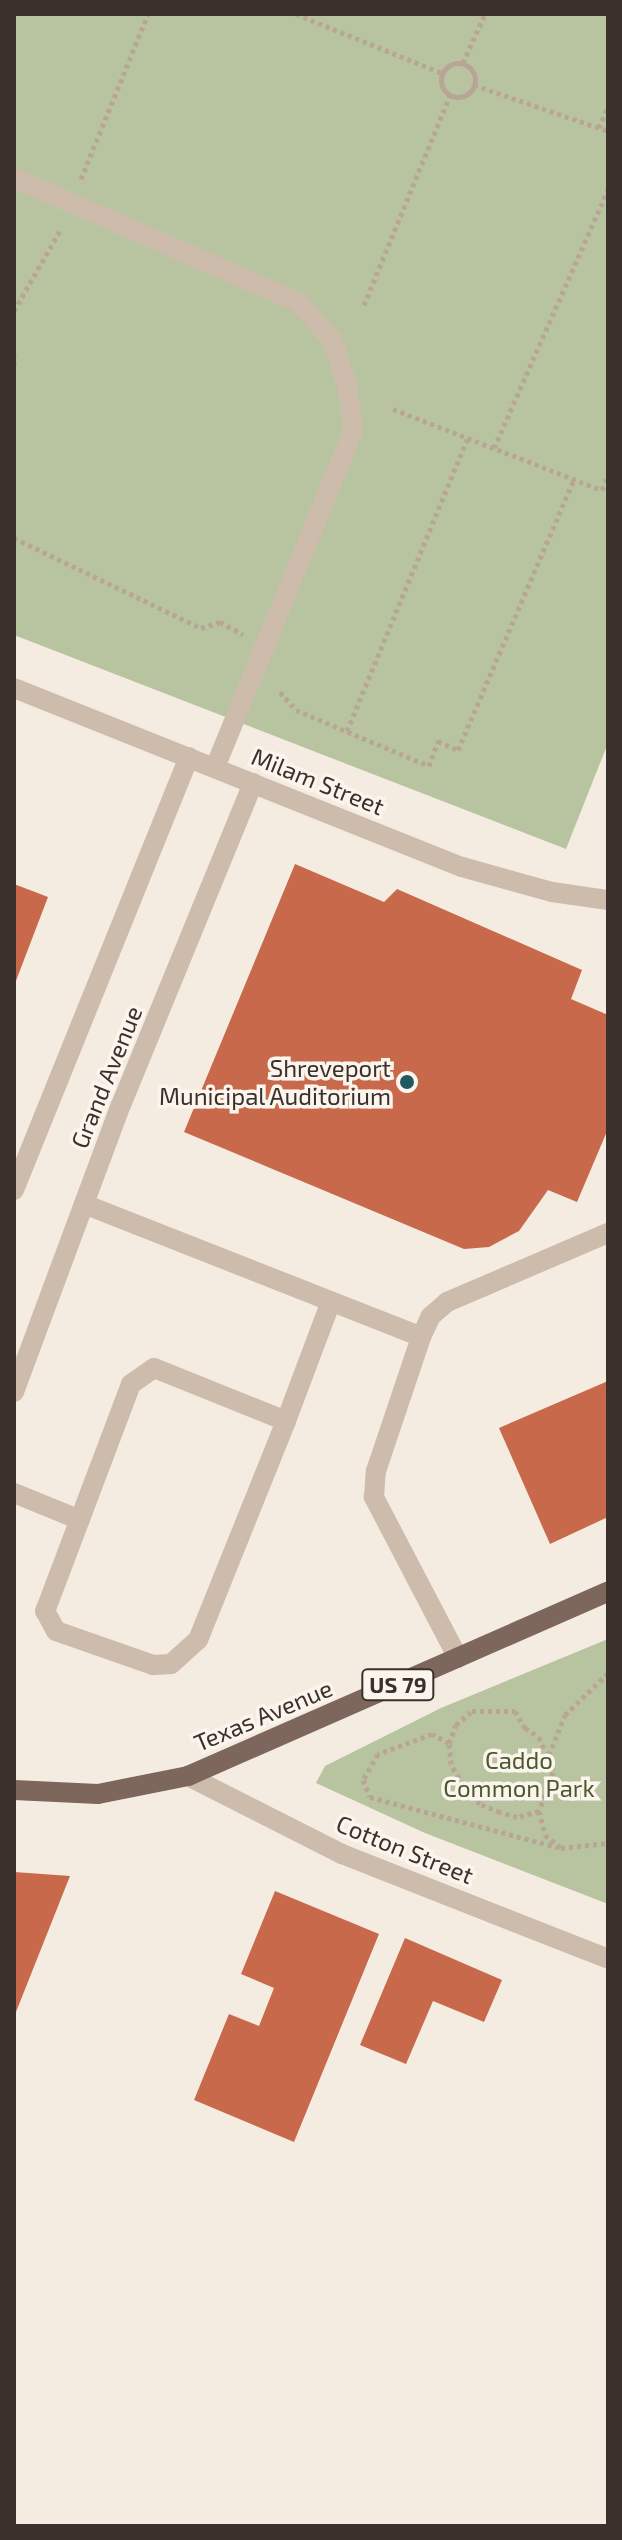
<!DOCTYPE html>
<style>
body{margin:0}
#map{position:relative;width:622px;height:2540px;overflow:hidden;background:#f4ebe1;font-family:"Exo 2",sans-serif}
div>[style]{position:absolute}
.green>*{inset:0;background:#b8c4a0}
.building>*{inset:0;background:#c8694b}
.path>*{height:5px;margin-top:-2.5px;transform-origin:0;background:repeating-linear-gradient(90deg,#b9a596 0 4px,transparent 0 8px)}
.path>.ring{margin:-2.5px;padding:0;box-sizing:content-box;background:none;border:5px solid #b9a596;border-radius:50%}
.minor>*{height:20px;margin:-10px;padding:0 10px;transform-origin:10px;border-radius:10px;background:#cdbbac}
.major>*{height:20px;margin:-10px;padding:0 10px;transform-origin:10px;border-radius:10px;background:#7d675c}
.dots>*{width:22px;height:22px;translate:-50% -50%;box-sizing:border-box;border:4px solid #fbf5ee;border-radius:50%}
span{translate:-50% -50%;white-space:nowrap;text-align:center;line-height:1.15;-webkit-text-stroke:7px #fbf5ee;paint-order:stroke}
.shield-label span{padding:2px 6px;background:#fbf5ee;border:2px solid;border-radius:6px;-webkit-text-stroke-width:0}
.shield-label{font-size:22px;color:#3b302b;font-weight:700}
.street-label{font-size:24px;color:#3b302b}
.poi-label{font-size:24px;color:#3b302b}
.right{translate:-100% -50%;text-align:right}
.park-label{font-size:24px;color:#4a5a2e}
.frame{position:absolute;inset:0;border:16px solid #3b302b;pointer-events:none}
</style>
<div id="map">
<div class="green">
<div style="clip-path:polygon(14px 14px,608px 14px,608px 743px,566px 849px,14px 635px)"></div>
<div style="clip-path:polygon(608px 1639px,608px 1904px,425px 1833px,316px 1783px,325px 1766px,441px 1708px)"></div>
</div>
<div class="building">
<div style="clip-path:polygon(295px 864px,384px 902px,397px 889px,582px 970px,571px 999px,608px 1015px,608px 1129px,577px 1202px,548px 1190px,519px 1231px,489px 1247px,464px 1249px,184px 1132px)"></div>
<div style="clip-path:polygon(14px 884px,48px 897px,14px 986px)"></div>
<div style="clip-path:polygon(608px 1381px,608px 1517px,550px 1544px,499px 1428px)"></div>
<div style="clip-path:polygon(14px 1872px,70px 1876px,14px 2017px)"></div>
<div style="clip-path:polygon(275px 1891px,379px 1934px,294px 2142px,194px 2100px,229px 2014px,259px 2026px,274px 1988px,241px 1974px)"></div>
<div style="clip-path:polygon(405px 1938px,502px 1980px,484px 2022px,433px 2001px,406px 2064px,360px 2045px)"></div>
</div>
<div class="path">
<div style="left:296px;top:14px;width:157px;rotate:22deg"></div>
<div style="left:463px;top:63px;width:54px;rotate:-65.8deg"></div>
<div class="ring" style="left:441px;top:63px;width:29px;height:29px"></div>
<div style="left:474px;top:85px;width:142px;rotate:18.9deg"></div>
<div style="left:599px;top:128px;width:23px;rotate:-67deg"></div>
<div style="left:81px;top:179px;width:178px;rotate:-67.9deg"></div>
<div style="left:364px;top:305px;width:227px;rotate:-67.7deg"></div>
<div style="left:14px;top:311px;width:95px;rotate:-60.2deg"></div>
<div style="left:14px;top:354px;width:12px;rotate:90deg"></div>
<div style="left:393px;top:409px;width:224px;rotate:21.2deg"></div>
<div style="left:602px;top:490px;width:16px;rotate:-68deg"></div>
<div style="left:494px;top:448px;width:283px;rotate:-66.2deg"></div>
<div style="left:14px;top:538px;width:208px;rotate:25.7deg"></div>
<div style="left:201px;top:628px;width:20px;rotate:-18deg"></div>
<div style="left:220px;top:622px;width:26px;rotate:28deg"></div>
<div style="left:280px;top:692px;width:24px;rotate:48deg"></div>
<div style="left:296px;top:710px;width:144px;rotate:22.8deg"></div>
<div style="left:429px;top:766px;width:27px;rotate:-70deg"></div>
<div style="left:438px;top:741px;width:22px;rotate:24deg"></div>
<div style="left:458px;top:750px;width:294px;rotate:-66.8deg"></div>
<div style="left:347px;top:731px;width:317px;rotate:-67.6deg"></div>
<div style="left:449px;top:1743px;width:19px;rotate:-152deg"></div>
<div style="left:432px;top:1734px;width:58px;rotate:159.7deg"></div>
<div style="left:378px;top:1754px;width:30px;rotate:120deg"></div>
<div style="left:363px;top:1780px;width:18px;rotate:68deg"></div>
<div style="left:370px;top:1797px;width:194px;rotate:15deg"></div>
<div style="left:549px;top:1755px;width:43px;rotate:-68.2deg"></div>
<div style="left:565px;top:1715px;width:60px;rotate:-44.3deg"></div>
<div style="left:539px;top:1811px;width:23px;rotate:165deg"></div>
<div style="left:517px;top:1817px;width:18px;rotate:-164deg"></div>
<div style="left:500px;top:1812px;width:22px;rotate:-158deg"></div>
<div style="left:480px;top:1804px;width:25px;rotate:-132deg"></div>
<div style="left:463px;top:1785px;width:24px;rotate:-120deg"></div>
<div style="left:451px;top:1764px;width:21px;rotate:-95deg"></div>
<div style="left:449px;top:1743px;width:19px;rotate:-69deg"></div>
<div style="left:456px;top:1725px;width:21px;rotate:-41deg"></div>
<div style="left:472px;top:1711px;width:43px"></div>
<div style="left:515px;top:1711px;width:20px;rotate:60deg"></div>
<div style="left:525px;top:1728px;width:17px;rotate:33deg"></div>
<div style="left:539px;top:1737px;width:38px;rotate:68deg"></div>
<div style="left:553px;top:1772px;width:41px;rotate:109.7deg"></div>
<div style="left:539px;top:1811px;width:25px;rotate:76deg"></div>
<div style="left:545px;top:1835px;width:21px;rotate:39deg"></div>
<div style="left:561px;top:1848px;width:47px;rotate:-6.1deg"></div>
</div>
<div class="minor">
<div style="left:14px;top:178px;width:310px;rotate:23.6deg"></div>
<div style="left:298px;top:302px;width:52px;rotate:48.1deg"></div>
<div style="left:333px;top:341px;width:50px;rotate:72.6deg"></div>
<div style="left:348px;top:389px;width:42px;rotate:83.2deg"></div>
<div style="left:353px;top:431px;width:364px;rotate:112.3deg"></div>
<div style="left:14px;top:688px;width:482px;rotate:21.8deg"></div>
<div style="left:462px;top:867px;width:93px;rotate:15.5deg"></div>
<div style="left:552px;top:892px;width:57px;rotate:8.1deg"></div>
<div style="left:14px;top:1190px;width:467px;rotate:-68deg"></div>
<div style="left:84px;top:1204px;width:362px;rotate:21.5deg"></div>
<div style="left:14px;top:1392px;width:306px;rotate:-69.6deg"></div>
<div style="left:121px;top:1105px;width:348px;rotate:-67.7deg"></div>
<div style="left:286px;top:1421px;width:142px;rotate:-158.1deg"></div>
<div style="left:154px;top:1368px;width:28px;rotate:145deg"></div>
<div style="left:131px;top:1384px;width:243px;rotate:110.7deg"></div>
<div style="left:45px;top:1611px;width:23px;rotate:61deg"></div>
<div style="left:56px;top:1631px;width:103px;rotate:19.3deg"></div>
<div style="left:153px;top:1665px;width:18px;rotate:-3deg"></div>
<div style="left:171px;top:1664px;width:36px;rotate:-42deg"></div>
<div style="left:198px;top:1640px;width:236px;rotate:-68.1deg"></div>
<div style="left:286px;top:1421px;width:125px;rotate:-69.4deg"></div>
<div style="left:14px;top:1493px;width:71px;rotate:22.2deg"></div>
<div style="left:458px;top:1658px;width:182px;rotate:-117.6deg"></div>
<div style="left:374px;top:1497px;width:26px;rotate:-86deg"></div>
<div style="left:376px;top:1471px;width:141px;rotate:-71.4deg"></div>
<div style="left:421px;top:1337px;width:23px;rotate:-65deg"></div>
<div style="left:431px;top:1316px;width:21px;rotate:-41deg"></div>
<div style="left:447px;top:1302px;width:175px;rotate:-23.2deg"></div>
<div style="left:188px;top:1776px;width:173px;rotate:26.9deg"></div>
<div style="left:342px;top:1854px;width:286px;rotate:21.5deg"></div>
</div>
<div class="major">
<div style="left:14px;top:1790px;width:84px;rotate:2.7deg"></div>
<div style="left:98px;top:1794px;width:92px;rotate:-11.3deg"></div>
<div style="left:188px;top:1776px;width:459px;rotate:-23.7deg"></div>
</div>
<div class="dots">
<div style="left:407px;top:1082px;background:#1f5a5e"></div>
</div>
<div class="shield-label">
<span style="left:398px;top:1685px">US 79</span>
</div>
<div class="street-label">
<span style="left:318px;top:781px;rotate:22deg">Milam Street</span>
<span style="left:106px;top:1077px;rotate:-68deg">Grand Avenue</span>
<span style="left:263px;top:1715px;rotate:-23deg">Texas Avenue</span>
<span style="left:405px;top:1849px;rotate:22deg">Cotton Street</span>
</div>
<div class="poi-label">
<span class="right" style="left:391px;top:1082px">Shreveport<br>Municipal Auditorium</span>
</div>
<div class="park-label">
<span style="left:519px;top:1774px">Caddo<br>Common Park</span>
</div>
<div class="frame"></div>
</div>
